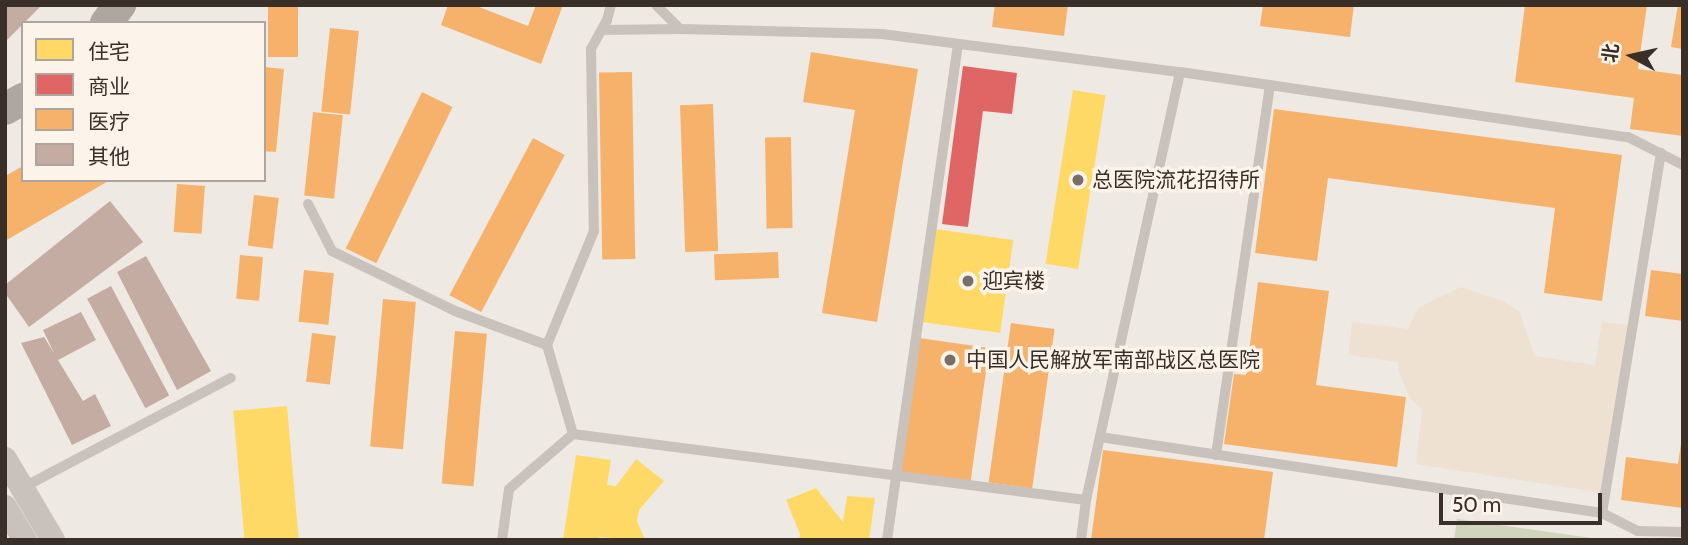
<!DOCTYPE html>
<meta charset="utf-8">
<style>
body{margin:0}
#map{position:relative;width:1688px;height:545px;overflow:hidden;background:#efe9e3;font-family:Cabin,"Noto Sans SC",sans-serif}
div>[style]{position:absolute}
.green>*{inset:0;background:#d0d6bb}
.plaza>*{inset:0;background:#eee1d1}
.homes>*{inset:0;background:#ffd966;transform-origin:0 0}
.shops>*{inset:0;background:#e06666}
.health>*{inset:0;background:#f6b26b;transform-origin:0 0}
.building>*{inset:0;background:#c5aca2;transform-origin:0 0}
.service>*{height:10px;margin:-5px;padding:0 5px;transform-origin:5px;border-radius:5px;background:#c9c1bb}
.tertiary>*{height:24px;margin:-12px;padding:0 12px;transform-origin:12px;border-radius:12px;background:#c9c1bb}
.primary>*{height:32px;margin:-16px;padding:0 16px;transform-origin:16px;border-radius:16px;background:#aea6a0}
.dots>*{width:19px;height:19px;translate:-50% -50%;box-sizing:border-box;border:4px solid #fcf4ea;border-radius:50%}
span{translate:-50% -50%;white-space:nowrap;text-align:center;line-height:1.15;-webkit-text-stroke:7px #fcf4ea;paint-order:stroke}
.poi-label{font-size:21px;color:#3a2e28}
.left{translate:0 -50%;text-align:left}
.frame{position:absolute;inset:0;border:7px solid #3a2e28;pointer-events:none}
.legend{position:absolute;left:21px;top:21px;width:245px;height:161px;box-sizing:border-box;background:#fcf4ea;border:2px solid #aea59c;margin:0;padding:9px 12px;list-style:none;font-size:21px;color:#3a2e28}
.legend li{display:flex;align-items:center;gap:14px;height:35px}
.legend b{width:35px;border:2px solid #aea59c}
.north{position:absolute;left:1597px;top:21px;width:70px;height:70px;-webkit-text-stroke:5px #fcf4ea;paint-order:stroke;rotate:278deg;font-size:19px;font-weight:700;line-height:28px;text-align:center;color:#3a2e28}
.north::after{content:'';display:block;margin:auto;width:24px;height:32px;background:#3a2e28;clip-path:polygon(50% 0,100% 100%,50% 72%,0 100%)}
.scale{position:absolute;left:1439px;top:493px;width:163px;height:32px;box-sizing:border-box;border:4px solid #3a2e28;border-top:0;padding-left:9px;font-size:21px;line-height:24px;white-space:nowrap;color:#3a2e28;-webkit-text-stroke:5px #fcf4ea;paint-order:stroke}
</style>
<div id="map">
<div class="green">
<div style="clip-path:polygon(1457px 519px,1606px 540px,1454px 540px)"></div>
</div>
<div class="plaza">
<div style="clip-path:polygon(1461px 287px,1503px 301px,1519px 311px,1535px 356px,1595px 365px,1602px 322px,1631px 325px,1604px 493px,1416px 464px,1422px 409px,1410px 398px,1399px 372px,1398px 362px,1348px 355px,1352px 322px,1408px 329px,1418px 308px)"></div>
</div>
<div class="homes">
<div style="left:1073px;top:90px;width:33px;height:176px;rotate:9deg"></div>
<div style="left:935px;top:229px;width:79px;height:94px;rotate:8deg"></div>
<div style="left:287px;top:406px;width:135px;height:54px;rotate:85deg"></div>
<div style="clip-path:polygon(576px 455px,611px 460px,607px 485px,616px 486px,636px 459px,664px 481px,639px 510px,637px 521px,645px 540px,599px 537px,599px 540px,563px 540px)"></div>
<div style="clip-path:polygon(816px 488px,843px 522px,847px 496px,875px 498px,869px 540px,799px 540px,800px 534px,786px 500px)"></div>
</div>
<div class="shops">
<div style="clip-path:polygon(963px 66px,1017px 73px,1012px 114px,983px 111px,968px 227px,942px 224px)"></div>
</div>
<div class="health">
<div style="left:268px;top:5px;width:30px;height:52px"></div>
<div style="clip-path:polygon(448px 5px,474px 5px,528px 26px,536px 5px,563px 5px,541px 64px,441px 25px)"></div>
<div style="clip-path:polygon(995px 5px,1068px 5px,1064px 36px,992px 27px)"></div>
<div style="clip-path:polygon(1263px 5px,1354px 5px,1350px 37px,1260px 26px)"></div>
<div style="clip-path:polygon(1525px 5px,1647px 5px,1638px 69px,1683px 75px,1683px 136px,1630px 129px,1634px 98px,1515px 82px)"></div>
<div style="clip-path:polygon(1678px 5px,1683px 5px,1683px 49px,1671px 47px)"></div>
<div style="left:330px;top:28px;width:29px;height:84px;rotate:6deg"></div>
<div style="clip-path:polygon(811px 52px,918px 69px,877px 322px,822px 313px,855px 110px,803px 102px)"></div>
<div style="clip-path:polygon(264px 67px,284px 69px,276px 152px,264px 151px)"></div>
<div style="left:632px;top:72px;width:187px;height:33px;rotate:89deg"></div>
<div style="left:422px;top:92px;width:34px;height:174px;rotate:26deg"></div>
<div style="left:713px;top:104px;width:147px;height:33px;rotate:88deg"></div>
<div style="clip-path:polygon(1274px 109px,1622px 155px,1602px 301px,1544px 293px,1555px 208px,1328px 178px,1317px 261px,1255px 253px)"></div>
<div style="left:313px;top:112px;width:30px;height:84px;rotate:6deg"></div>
<div style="left:791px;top:137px;width:91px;height:26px;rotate:89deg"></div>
<div style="left:533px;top:138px;width:36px;height:178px;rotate:28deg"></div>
<div style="clip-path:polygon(23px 166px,23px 180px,110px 180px,5px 241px,5px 176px)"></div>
<div style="left:177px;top:184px;width:28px;height:48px;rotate:4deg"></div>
<div style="left:254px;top:195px;width:25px;height:51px;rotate:7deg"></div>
<div style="left:778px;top:252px;width:26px;height:64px;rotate:88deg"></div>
<div style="left:240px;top:255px;width:23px;height:44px;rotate:5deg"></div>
<div style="left:304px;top:270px;width:30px;height:52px;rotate:6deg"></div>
<div style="clip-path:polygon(1651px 270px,1683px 274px,1683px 321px,1645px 316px)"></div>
<div style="clip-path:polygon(1258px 282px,1329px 291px,1316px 385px,1406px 397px,1397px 467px,1224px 444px,1234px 374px,1246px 375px)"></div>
<div style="left:383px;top:299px;width:33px;height:148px;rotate:5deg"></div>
<div style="left:1011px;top:323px;width:44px;height:161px;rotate:8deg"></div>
<div style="left:455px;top:331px;width:32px;height:153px;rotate:5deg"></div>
<div style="left:312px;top:333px;width:24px;height:49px;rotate:7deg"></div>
<div style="left:919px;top:338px;width:71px;height:136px;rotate:8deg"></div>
<div style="clip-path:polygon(1681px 443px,1683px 508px,1621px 500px,1626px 457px,1678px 464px)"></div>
<div style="clip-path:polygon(1103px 450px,1273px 472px,1264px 540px,1091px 540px)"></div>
</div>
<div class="building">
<div style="clip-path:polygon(5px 5px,42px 5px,5px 42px)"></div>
<div style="clip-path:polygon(110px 201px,143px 242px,29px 327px,5px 293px,5px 285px)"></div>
<div style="clip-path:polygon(146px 256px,211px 371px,177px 390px,117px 272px)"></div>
<div style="left:111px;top:286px;width:124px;height:27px;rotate:62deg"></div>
<div style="clip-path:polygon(81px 312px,96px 340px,58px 360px,83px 401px,95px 394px,111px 426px,72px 445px,21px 343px,44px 337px,54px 353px,43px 330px)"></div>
</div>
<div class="service">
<div style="left:611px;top:5px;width:16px;rotate:105deg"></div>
<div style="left:607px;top:20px;width:33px;rotate:119deg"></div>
<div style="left:591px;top:49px;width:182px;rotate:89.1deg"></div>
<div style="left:594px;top:231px;width:123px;rotate:112.4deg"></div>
<div style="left:547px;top:345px;width:93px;rotate:73.7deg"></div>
<div style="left:573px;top:434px;width:517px;rotate:7.33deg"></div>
<div style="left:656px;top:5px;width:34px;rotate:45deg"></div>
<div style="left:602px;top:30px;width:78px;rotate:-0.7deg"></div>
<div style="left:680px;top:29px;width:202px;rotate:1.4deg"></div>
<div style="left:882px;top:34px;width:300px;rotate:7.3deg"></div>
<div style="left:1180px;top:72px;width:453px;rotate:8.3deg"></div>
<div style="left:1628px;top:137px;width:62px;rotate:27deg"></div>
<div style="left:308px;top:204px;width:53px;rotate:62.9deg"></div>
<div style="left:332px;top:251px;width:137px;rotate:26deg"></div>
<div style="left:455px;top:311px;width:98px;rotate:20.3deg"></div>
<div style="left:1100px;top:437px;width:508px;rotate:8.61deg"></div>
<div style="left:1602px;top:513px;width:40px;rotate:26.6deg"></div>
<div style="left:1638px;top:531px;width:45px;rotate:1.3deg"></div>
<div style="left:1216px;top:455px;width:374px;rotate:-81.7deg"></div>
<div style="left:22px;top:488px;width:236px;rotate:-27.8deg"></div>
<div style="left:1602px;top:513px;width:365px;rotate:-80.7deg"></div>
<div style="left:502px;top:540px;width:51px;rotate:-82.2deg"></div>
<div style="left:509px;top:489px;width:84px;rotate:-40.7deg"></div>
<div style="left:887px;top:540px;width:501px;rotate:-81.85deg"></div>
<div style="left:1081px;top:540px;width:40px;rotate:-82.9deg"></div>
<div style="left:1086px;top:500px;width:438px;rotate:-77.6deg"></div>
</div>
<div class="tertiary">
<div style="left:5px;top:459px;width:94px;rotate:59.3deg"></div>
<div style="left:5px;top:507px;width:39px;rotate:59deg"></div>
</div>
<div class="primary">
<div style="left:106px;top:23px;width:23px;rotate:-52deg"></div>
<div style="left:5px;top:109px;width:21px;rotate:-29deg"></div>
</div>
<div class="dots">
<div style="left:1078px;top:180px;background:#796f69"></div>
<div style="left:968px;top:281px;background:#796f69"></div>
<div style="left:950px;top:360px;background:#796f69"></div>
</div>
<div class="poi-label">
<span class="left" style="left:1092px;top:180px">总医院流花招待所</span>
<span class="left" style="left:982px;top:281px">迎宾楼</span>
<span class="left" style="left:966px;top:360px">中国人民解放军南部战区总医院</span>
</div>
<div class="frame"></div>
<ul class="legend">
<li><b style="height:19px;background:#ffd966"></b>住宅</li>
<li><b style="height:19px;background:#e06666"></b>商业</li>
<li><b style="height:19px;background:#f6b26b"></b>医疗</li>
<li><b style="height:19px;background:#c5aca2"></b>其他</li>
</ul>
<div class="north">北</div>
<div class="scale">50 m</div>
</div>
